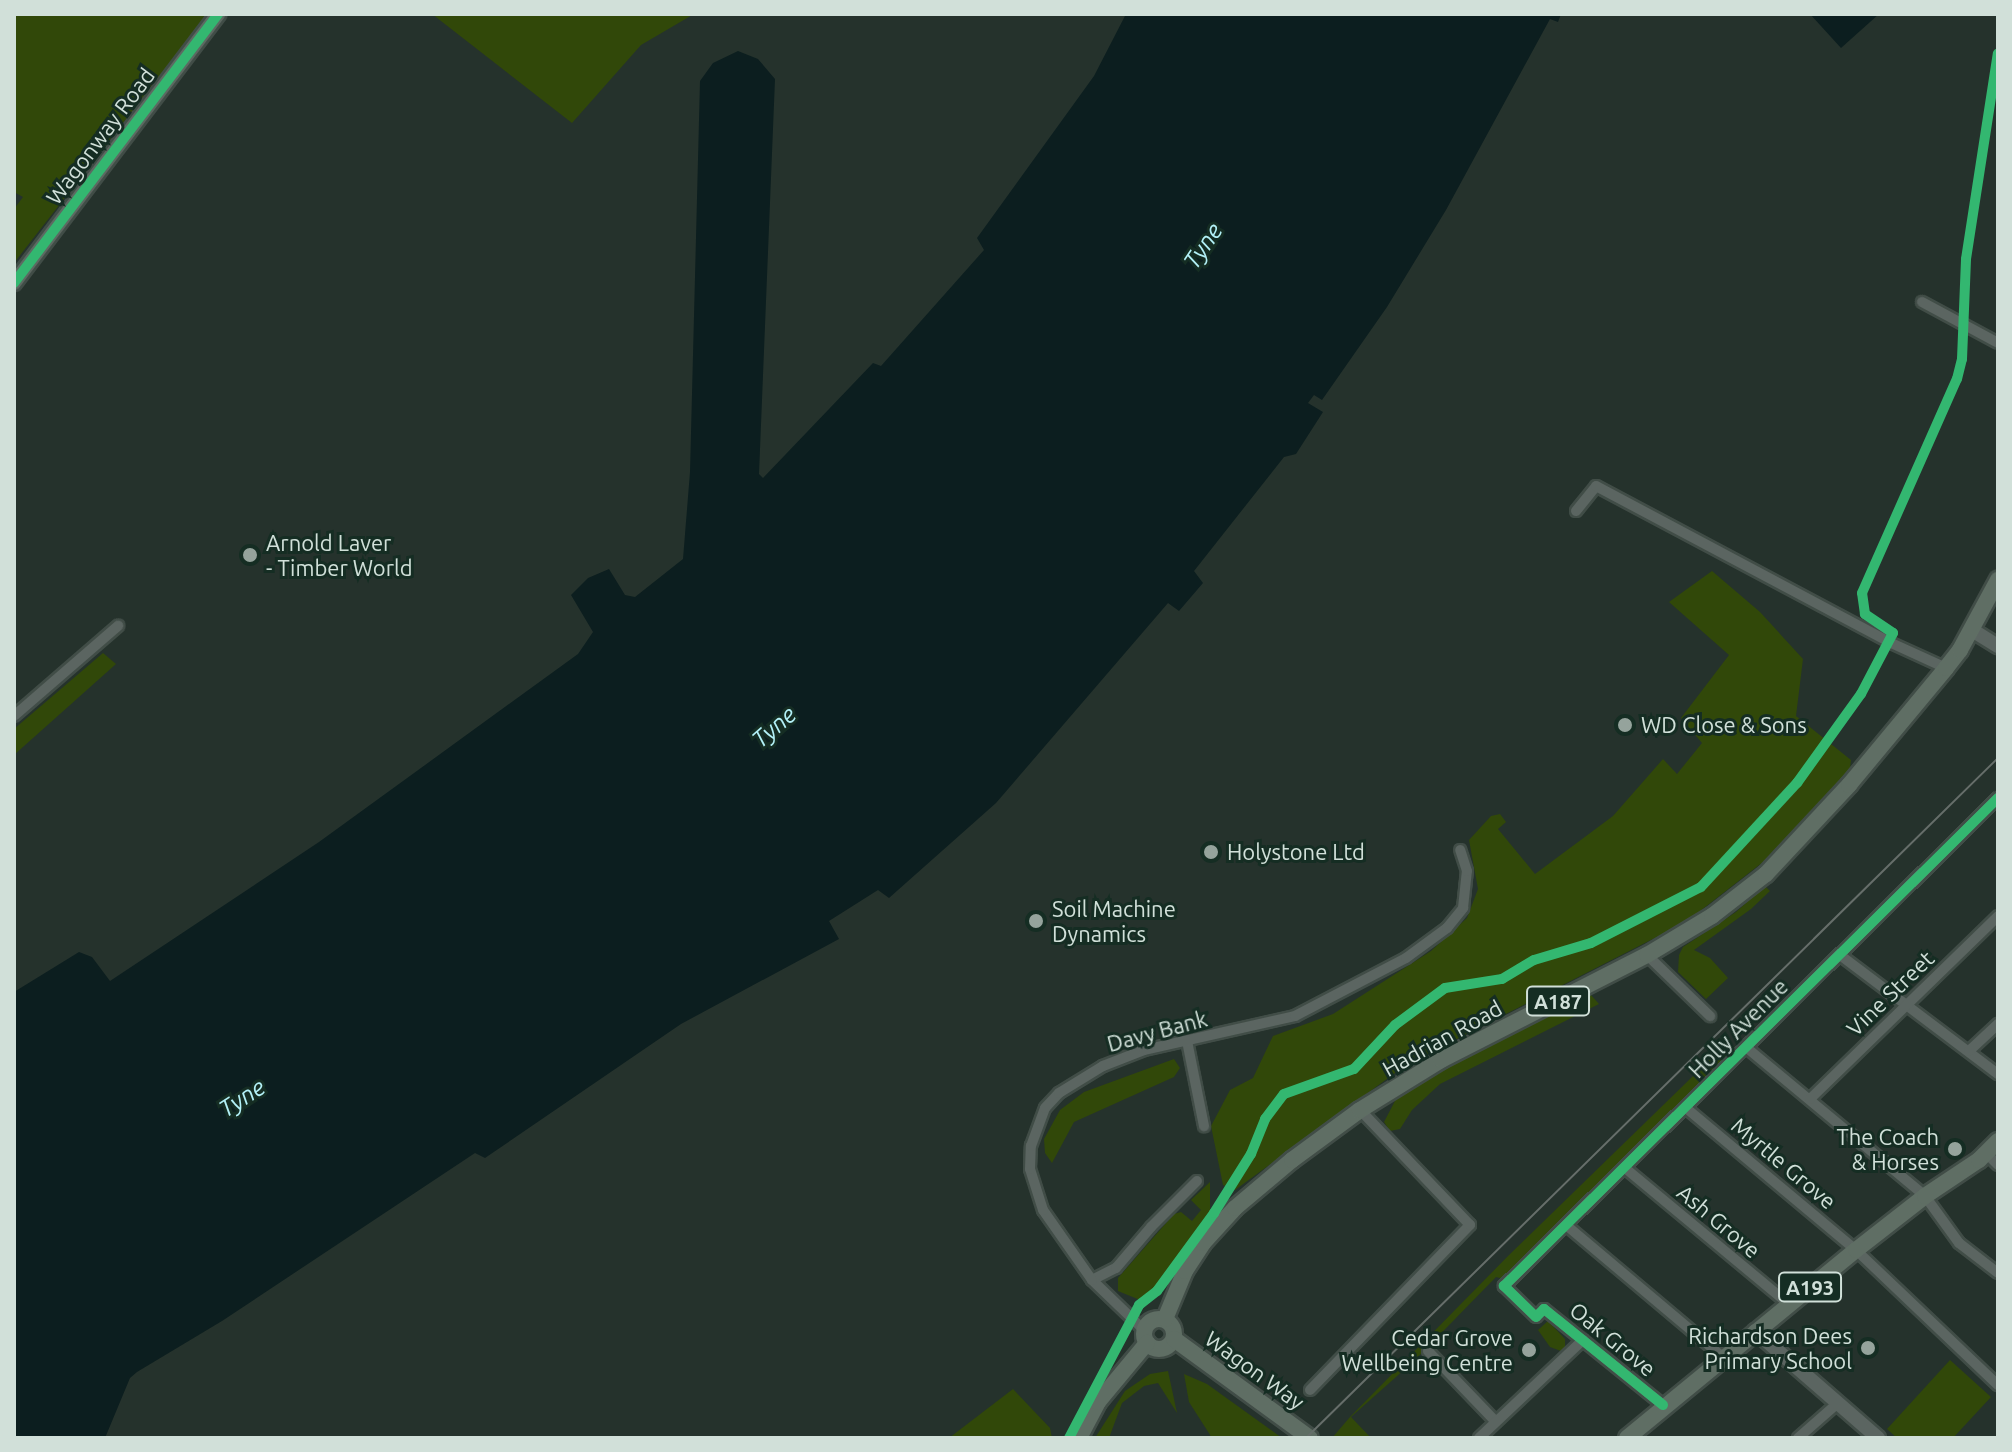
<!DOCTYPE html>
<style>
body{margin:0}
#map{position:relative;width:2012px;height:1452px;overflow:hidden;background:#25322c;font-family:Ubuntu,sans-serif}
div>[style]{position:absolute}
.green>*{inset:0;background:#314809}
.water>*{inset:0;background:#0c1e1f}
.roads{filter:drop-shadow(2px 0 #414d47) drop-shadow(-2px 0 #414d47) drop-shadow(0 2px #414d47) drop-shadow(0 -2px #414d47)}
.minor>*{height:10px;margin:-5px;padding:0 5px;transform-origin:5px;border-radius:5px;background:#5b6561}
.tertiary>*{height:14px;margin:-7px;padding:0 7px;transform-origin:7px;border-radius:7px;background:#5b6561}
.secondary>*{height:14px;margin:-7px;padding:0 7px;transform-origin:7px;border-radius:7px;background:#5d6962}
.primary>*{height:16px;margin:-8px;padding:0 8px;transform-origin:8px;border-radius:8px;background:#5f6e64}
.primary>.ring{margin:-8px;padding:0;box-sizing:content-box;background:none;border:16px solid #5f6e64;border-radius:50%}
.tram>*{height:2px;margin:-1px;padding:0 1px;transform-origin:1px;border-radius:1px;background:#666e6a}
.cycleway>*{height:10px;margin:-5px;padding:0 5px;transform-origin:5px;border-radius:5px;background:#33b770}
.dots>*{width:22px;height:22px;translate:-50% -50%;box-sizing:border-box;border:4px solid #152d23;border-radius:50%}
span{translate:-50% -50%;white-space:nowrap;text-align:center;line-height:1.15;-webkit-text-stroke:6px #152d23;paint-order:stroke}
.shield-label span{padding:2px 6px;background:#152d23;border:2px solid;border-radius:6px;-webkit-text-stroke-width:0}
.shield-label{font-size:20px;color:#d1e0d9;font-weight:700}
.street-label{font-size:22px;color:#d1e0d9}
.poi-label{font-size:22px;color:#d1e0d9}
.left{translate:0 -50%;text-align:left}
.right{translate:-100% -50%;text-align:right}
.water-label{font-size:24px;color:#b3f1f7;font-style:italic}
.frame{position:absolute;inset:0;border:16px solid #d1e0d9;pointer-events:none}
</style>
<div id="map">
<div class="green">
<div style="clip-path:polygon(14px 14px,208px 14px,14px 263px,14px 209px,23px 197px,14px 192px)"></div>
<div style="clip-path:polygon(432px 14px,694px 14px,641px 45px,572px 123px)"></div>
<div style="clip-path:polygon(1712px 571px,1760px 612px,1803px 659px,1796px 716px,1851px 760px,1850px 769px,1763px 862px,1686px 922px,1406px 1065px,1235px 1190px,1223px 1185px,1211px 1126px,1230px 1090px,1253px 1078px,1273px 1036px,1333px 1014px,1431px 951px,1467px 918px,1478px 889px,1469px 840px,1491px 816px,1500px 814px,1506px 822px,1498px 829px,1535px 874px,1613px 816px,1663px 759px,1677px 774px,1702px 743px,1681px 718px,1729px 655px,1669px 602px)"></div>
<div style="clip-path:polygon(103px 653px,116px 664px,14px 755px,14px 729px)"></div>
<div style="clip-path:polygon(1765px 886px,1770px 891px,1751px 909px,1694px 950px,1710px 958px,1728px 978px,1706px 999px,1678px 972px,1679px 955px,1683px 947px,1736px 912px)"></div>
<div style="clip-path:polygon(1591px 995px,1599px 1004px,1440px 1084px,1412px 1110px,1400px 1129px,1390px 1131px,1384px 1122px,1396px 1099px,1431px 1073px,1508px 1031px)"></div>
<div style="clip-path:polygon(1727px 1043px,1739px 1051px,1504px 1279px,1496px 1277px,1414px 1361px,1351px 1417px,1371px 1438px,1332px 1438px,1350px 1417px,1507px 1257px)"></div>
<div style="clip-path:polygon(1174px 1059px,1180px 1068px,1174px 1077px,1074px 1122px,1052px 1163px,1045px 1153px,1044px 1139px,1060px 1110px,1084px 1092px)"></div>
<div style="clip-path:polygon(1210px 1182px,1210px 1211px,1164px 1278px,1140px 1300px,1118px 1291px,1118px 1278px,1174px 1214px,1181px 1212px,1192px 1221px,1201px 1210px,1191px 1200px)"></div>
<div style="clip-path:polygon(1548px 1321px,1565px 1339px,1565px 1348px,1561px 1351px,1550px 1347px,1538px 1330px)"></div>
<div style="clip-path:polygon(1950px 1360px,1991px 1397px,1953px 1438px,1897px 1438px,1887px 1429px)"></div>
<div style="clip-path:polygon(1168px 1371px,1177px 1413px,1158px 1383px,1144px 1386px,1122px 1403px,1109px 1438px,1095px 1438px,1125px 1391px,1150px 1374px)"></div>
<div style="clip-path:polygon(1184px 1374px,1207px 1384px,1282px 1438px,1212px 1438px,1189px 1402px)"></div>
<div style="clip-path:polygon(1013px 1389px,1050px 1428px,1052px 1438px,949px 1438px)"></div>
</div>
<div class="water">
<div style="clip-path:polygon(1126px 14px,1561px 14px,1558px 22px,1550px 19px,1446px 210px,1387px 307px,1322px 400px,1314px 395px,1308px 403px,1323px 412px,1296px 454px,1284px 457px,1194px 571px,1203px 583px,1179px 611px,1168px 603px,996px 803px,889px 898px,878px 890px,829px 921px,839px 939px,681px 1024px,485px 1158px,475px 1153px,222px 1321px,137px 1372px,130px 1378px,105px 1438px,14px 1438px,14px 992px,79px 952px,92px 957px,110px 981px,319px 842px,578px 654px,593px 632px,571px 595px,588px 578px,609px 569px,625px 595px,635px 597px,683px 559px,690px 472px,700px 81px,713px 63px,738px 51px,758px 59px,775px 79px,759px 474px,763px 478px,873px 363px,881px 366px,984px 250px,977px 238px,1094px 76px)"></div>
<div style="clip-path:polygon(1810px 14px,1879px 14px,1841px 48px)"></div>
</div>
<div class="roads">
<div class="minor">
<div style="left:1922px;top:302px;width:86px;rotate:28.3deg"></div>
<div style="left:1576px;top:511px;width:32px;rotate:-51deg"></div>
<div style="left:1596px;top:486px;width:332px;rotate:28deg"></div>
<div style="left:1889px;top:642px;width:63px;rotate:24.5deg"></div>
<div style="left:14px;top:716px;width:138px;rotate:-40.9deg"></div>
<div style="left:1647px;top:955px;width:88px;rotate:44.1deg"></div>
<div style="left:1840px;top:955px;width:198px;rotate:37deg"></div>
<div style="left:1187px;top:1041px;width:87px;rotate:78.7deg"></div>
<div style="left:1747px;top:1048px;width:231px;rotate:39.7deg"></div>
<div style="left:1925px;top:1196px;width:58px;rotate:54.1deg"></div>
<div style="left:1959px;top:1243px;width:49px;rotate:37.6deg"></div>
<div style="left:1969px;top:1051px;width:40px;rotate:-43deg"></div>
<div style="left:1810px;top:1099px;width:262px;rotate:-44.2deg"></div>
<div style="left:1686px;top:1108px;width:222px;rotate:39.9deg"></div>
<div style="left:1856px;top:1250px;width:196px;rotate:43.6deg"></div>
<div style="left:1986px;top:1153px;width:17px;rotate:45deg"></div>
<div style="left:1625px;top:1168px;width:213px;rotate:39.7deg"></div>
<div style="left:1566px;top:1225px;width:205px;rotate:40.1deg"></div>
<div style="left:1092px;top:1280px;width:27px;rotate:-27deg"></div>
<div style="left:1116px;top:1268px;width:54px;rotate:-49.5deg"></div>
<div style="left:1151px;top:1227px;width:65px;rotate:-45deg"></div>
<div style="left:1145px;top:1331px;width:74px;rotate:-136.1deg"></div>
<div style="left:1092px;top:1280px;width:85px;rotate:-125deg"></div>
<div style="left:1043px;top:1210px;width:43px;rotate:-107.6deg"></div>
<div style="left:1030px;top:1169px;width:23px;rotate:-88deg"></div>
<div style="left:1031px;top:1146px;width:40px;rotate:-69.8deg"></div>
<div style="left:1045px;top:1108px;width:21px;rotate:-47deg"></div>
<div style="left:1059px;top:1093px;width:52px;rotate:-31.5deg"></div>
<div style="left:1103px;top:1066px;width:44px;rotate:-21.3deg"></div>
<div style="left:1144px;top:1050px;width:155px;rotate:-12.7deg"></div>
<div style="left:1295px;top:1016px;width:125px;rotate:-27.6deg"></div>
<div style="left:1406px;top:958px;width:51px;rotate:-36.2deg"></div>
<div style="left:1447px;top:928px;width:26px;rotate:-51deg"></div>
<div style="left:1463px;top:908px;width:37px;rotate:-84deg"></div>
<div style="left:1467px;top:871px;width:22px;rotate:-108deg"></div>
<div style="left:1428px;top:1351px;width:98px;rotate:46.2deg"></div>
<div style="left:1310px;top:1390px;width:230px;rotate:-45.9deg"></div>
<div style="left:1470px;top:1225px;width:159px;rotate:-133.7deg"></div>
<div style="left:1663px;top:1405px;width:153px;rotate:-141.1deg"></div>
<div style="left:1544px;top:1309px;width:11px;rotate:135deg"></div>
<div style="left:1536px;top:1317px;width:45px;rotate:-135.9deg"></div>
<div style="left:1504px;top:1286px;width:694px;rotate:-44.65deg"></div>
<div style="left:1479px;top:1438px;width:143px;rotate:-43.3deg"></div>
<div style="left:1798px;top:1438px;width:53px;rotate:-41.2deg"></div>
</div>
<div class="tertiary">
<div style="left:1972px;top:630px;width:31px;rotate:32deg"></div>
<div style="left:1755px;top:1331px;width:163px;rotate:41deg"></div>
</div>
<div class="secondary">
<div style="left:14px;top:283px;width:338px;rotate:-52.8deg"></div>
</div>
<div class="primary">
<div class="ring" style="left:1144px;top:1319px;width:14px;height:14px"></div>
<div style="left:1165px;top:1319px;width:52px;rotate:-67.4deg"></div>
<div style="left:1185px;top:1271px;width:33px;rotate:-57deg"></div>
<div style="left:1203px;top:1243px;width:47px;rotate:-47.6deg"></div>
<div style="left:1235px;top:1208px;width:75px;rotate:-40.1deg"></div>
<div style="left:1292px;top:1160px;width:84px;rotate:-36.3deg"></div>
<div style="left:1360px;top:1110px;width:95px;rotate:-31.7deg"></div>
<div style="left:1441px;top:1060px;width:231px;rotate:-27deg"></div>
<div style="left:1647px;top:955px;width:76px;rotate:-31deg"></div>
<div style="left:1712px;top:916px;width:68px;rotate:-37.9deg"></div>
<div style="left:1766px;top:874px;width:122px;rotate:-47deg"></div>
<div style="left:1849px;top:785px;width:152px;rotate:-50.3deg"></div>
<div style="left:1946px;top:668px;width:23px;rotate:-52deg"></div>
<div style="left:1960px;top:650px;width:80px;rotate:-61.5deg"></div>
<div style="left:1174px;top:1339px;width:168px;rotate:36.1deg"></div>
<div style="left:1079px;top:1438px;width:41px;rotate:-62.2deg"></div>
<div style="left:1098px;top:1402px;width:77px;rotate:-50.3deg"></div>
<div style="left:1627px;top:1438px;width:296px;rotate:-39.4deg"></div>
<div style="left:1856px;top:1250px;width:88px;rotate:-38deg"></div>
<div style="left:1925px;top:1196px;width:65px;rotate:-33.7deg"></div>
<div style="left:1979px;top:1160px;width:27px;rotate:-45deg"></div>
</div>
</div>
<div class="tram">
<div style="left:1306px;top:1438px;width:970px;rotate:-44.5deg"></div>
</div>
<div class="cycleway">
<div style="left:14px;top:283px;width:338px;rotate:-52.8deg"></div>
<div style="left:1663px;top:1405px;width:153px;rotate:-141.1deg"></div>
<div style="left:1544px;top:1309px;width:11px;rotate:135deg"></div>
<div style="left:1536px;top:1317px;width:45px;rotate:-135.9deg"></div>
<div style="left:1504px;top:1286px;width:694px;rotate:-44.65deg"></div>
<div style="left:1069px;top:1438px;width:150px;rotate:-62.2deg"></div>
<div style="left:1139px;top:1305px;width:23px;rotate:-38deg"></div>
<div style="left:1157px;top:1291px;width:97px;rotate:-53.8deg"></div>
<div style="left:1214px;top:1213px;width:70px;rotate:-57.9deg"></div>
<div style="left:1251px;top:1154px;width:38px;rotate:-68deg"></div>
<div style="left:1265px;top:1119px;width:31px;rotate:-53deg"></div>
<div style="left:1284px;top:1094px;width:74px;rotate:-19.7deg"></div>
<div style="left:1354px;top:1069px;width:60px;rotate:-47deg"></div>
<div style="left:1395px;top:1025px;width:62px;rotate:-36.5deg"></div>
<div style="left:1445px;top:988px;width:58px;rotate:-9deg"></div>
<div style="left:1502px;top:979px;width:37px;rotate:-31deg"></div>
<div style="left:1534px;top:960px;width:59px;rotate:-16.6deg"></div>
<div style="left:1591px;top:943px;width:123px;rotate:-27deg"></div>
<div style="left:1701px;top:887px;width:142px;rotate:-47.3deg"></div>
<div style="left:1797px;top:783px;width:110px;rotate:-54.3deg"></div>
<div style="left:1861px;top:694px;width:69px;rotate:-62.3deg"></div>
<div style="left:1893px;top:633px;width:34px;rotate:-146deg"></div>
<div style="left:1865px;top:614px;width:21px;rotate:-98deg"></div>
<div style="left:1862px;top:593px;width:234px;rotate:-66.1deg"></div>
<div style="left:1957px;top:379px;width:21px;rotate:-76deg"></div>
<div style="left:1962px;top:359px;width:100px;rotate:-87.7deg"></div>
<div style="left:1966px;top:259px;width:208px;rotate:-81.2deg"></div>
</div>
<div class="dots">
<div style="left:250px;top:555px;background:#95a39c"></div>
<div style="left:1625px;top:725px;background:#95a39c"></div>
<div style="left:1211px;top:852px;background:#95a39c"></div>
<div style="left:1036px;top:921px;background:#95a39c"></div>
<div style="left:1955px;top:1149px;background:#95a39c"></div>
<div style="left:1868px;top:1348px;background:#95a39c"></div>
<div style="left:1529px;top:1350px;background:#95a39c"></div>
</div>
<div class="shield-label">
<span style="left:1558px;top:1001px">A187</span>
<span style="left:1810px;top:1287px">A193</span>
</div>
<div class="street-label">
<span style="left:100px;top:136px;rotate:-53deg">Wagonway Road</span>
<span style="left:1890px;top:993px;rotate:-44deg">Vine Street</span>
<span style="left:1738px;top:1028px;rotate:-45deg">Holly Avenue</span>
<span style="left:1157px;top:1031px;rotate:-15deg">Davy Bank</span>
<span style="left:1442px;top:1038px;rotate:-29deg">Hadrian Road</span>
<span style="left:1784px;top:1163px;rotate:40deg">Myrtle Grove</span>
<span style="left:1719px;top:1221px;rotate:40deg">Ash Grove</span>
<span style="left:1613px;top:1339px;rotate:39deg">Oak Grove</span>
<span style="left:1255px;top:1370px;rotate:36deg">Wagon Way</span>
</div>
<div class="poi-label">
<span class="left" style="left:266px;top:555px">Arnold Laver<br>- Timber World</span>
<span class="left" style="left:1641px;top:725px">WD Close &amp; Sons</span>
<span class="left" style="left:1227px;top:852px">Holystone Ltd</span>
<span class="left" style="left:1052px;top:921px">Soil Machine<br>Dynamics</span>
<span class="right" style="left:1939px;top:1149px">The Coach<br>&amp; Horses</span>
<span class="right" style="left:1852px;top:1348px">Richardson Dees<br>Primary School</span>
<span class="right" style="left:1513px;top:1350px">Cedar Grove<br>Wellbeing Centre</span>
</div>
<div class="water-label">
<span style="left:1203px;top:246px;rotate:-56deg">Tyne</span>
<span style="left:774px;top:727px;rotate:-41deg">Tyne</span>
<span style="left:242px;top:1098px;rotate:-33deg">Tyne</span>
</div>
<div class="frame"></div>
</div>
